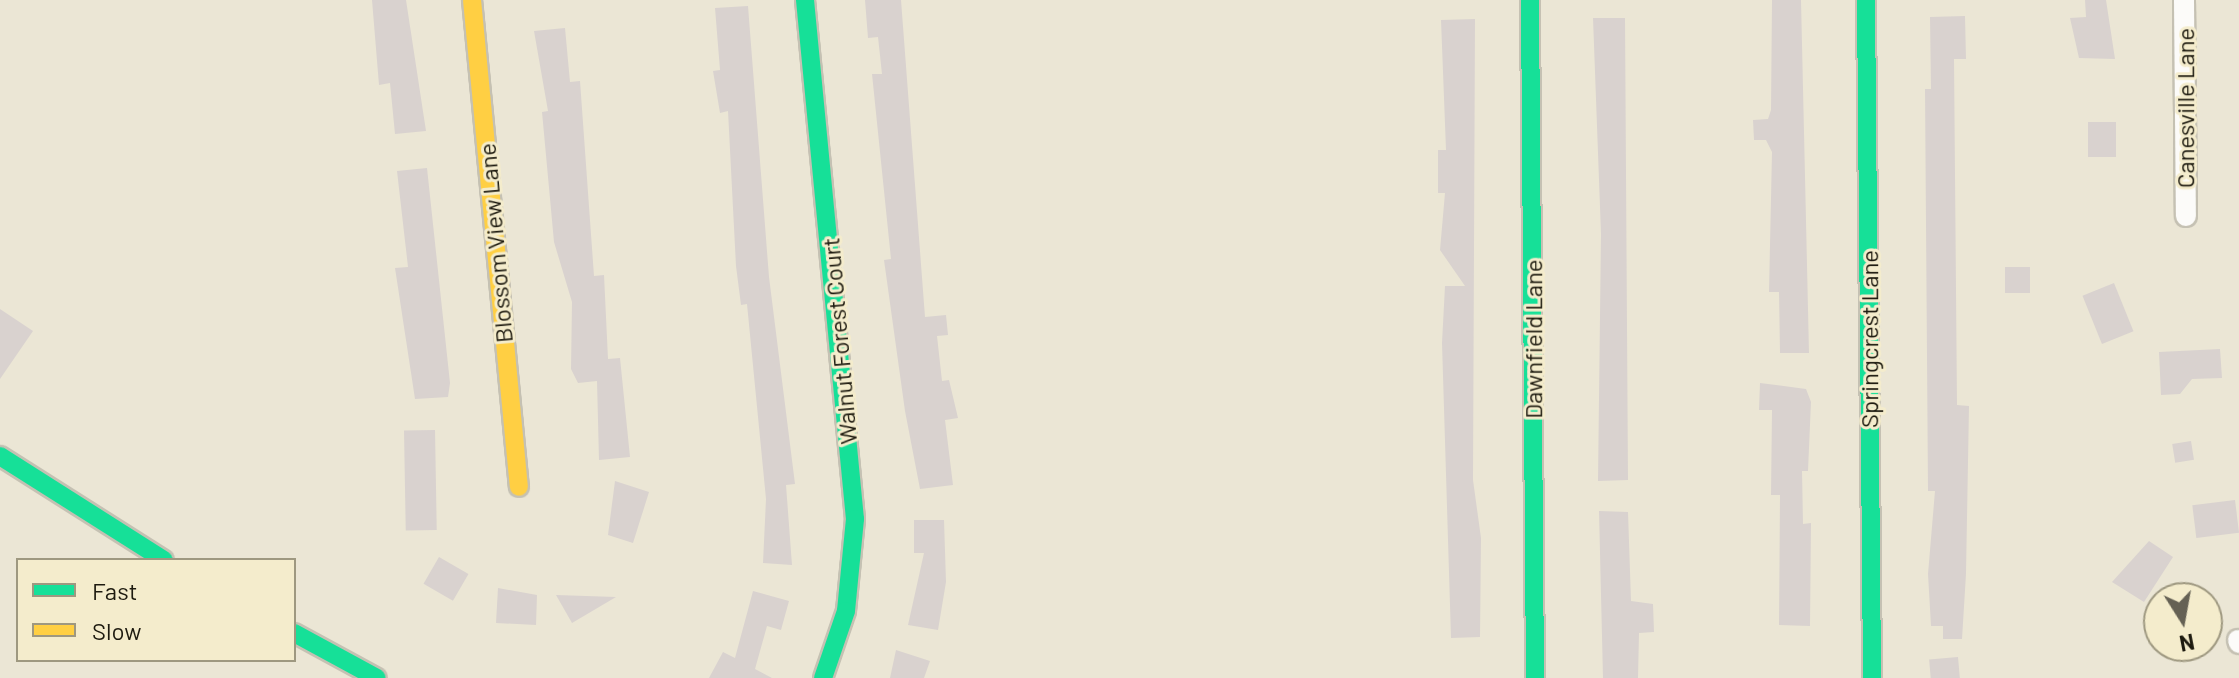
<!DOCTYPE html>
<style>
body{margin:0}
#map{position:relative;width:2239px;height:678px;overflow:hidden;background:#ebe6d5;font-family:Barlow,sans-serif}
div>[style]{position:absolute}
.building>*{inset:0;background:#d9d2cf;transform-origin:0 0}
.roads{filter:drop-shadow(2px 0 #c5c1b3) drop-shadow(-2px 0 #c5c1b3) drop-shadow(0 2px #c5c1b3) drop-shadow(0 -2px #c5c1b3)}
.street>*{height:20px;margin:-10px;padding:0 10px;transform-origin:10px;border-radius:10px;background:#fcfbf9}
.fast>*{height:18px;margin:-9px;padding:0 9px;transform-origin:9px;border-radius:9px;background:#16e098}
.slow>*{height:18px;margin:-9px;padding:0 9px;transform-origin:9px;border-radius:9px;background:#ffcf43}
span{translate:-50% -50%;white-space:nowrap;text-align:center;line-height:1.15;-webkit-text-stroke:6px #f4eccc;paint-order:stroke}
.street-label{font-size:24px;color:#1d1a0f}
.legend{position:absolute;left:16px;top:558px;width:280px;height:104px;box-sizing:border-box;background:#f4eccc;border:2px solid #9e9880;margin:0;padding:10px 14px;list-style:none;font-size:24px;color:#1d1a0f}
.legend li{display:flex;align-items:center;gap:16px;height:40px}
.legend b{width:40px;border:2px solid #9e9880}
.north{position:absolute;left:2143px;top:582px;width:80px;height:80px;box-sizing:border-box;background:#f4eccc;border:2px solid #9e9880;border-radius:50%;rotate:169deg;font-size:22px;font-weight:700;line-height:32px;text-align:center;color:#1d1a0f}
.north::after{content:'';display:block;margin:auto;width:28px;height:36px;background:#656154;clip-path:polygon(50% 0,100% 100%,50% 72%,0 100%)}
</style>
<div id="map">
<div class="building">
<div style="clip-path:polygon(372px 0,406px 0,426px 131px,395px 134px,390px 83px,379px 85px)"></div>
<div style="clip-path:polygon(865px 0,901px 0,925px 317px,946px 315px,948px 335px,937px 336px,942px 381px,949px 380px,958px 418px,945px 420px,953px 485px,920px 489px,905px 411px,884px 260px,891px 259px,872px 74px,882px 74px,878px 37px,868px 38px)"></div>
<div style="clip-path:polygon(1772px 0,1801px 0,1809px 353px,1780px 353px,1779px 292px,1769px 292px,1772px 152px,1766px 140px,1754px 140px,1753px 120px,1768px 119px,1771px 110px)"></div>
<div style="clip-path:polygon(2085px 0,2106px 0,2115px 59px,2079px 58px,2070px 18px,2086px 17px)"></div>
<div style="clip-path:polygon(748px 6px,769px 277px,795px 484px,786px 485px,792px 565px,763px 563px,766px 499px,747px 304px,741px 305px,736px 266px,728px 111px,720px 113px,713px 71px,720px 70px,715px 8px)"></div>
<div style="clip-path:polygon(1965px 16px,1966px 59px,1954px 59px,1957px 405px,1969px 406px,1966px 574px,1962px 639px,1943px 639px,1943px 626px,1931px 626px,1928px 574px,1935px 491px,1928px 491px,1925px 89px,1931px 89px,1930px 17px)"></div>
<div style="clip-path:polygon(1593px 18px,1625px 18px,1628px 480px,1598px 481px,1601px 234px)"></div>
<div style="clip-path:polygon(1475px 19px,1473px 480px,1481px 538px,1480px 637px,1451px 638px,1442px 343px,1445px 286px,1465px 286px,1440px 250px,1445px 193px,1438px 193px,1438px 150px,1446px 150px,1441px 20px)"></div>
<div style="clip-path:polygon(565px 28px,570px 82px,580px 81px,594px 276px,604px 275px,608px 359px,620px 358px,630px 457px,599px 460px,597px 381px,578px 383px,571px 369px,572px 302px,554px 242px,542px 112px,548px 111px,534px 31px)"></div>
<div style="left:2088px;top:122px;width:28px;height:35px"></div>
<div style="clip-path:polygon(427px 168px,450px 383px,448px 397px,415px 399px,395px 268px,408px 267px,397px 171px)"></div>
<div style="left:2005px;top:267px;width:25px;height:26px"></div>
<div style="left:2114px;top:283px;width:52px;height:34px;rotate:68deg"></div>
<div style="clip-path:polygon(0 309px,33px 331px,0 379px)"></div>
<div style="clip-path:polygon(2220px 349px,2222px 378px,2192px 379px,2180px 394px,2161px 395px,2159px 352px)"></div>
<div style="clip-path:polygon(1760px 383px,1806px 389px,1811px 402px,1808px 471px,1802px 471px,1803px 524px,1811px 523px,1810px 626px,1779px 625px,1780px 495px,1771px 495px,1772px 410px,1759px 410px)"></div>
<div style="left:435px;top:430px;width:100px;height:31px;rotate:89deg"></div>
<div style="left:2191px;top:441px;width:19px;height:19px;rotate:81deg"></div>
<div style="clip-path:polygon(615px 481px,649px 492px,633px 543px,608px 535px)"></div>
<div style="left:2235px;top:500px;width:33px;height:43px;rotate:83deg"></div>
<div style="clip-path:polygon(1599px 511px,1628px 512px,1631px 601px,1653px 604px,1654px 632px,1639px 633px,1638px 678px,1603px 678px)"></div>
<div style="clip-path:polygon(914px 520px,944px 520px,946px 582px,938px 630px,908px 625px,924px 553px,914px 553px)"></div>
<div style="clip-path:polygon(2149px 541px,2173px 557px,2144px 602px,2112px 582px)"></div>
<div style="left:439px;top:557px;width:34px;height:31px;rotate:30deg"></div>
<div style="clip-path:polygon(498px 588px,537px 595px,536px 625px,496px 623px)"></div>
<div style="clip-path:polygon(753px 591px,789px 601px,781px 630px,767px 626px,755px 669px,772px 678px,709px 678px,723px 652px,735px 658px)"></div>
<div style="clip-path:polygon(556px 595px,616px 597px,572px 623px)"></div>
<div style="clip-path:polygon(896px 650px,930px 661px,924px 678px,890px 678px)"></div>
<div style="left:1958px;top:657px;width:21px;height:29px;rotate:85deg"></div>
</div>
<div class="roads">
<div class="street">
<div style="left:2184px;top:0;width:216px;rotate:89.5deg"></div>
<div style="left:2238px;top:640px;width:3px;rotate:72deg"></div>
</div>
<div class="fast">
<div style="left:805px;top:0;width:521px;rotate:84.5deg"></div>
<div style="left:855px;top:519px;width:92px;rotate:95.6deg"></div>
<div style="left:846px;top:611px;width:71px;rotate:108.9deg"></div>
<div style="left:1530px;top:0;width:678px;rotate:89.58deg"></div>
<div style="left:1866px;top:0;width:678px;rotate:89.49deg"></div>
<div style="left:0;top:456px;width:194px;rotate:32.4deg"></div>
<div style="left:294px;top:633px;width:94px;rotate:28.5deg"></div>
</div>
<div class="slow">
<div style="left:472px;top:0;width:489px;rotate:84.5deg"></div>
</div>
</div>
<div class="street-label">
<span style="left:2185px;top:108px;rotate:-90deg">Canesville Lane</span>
<span style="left:495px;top:243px;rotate:-95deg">Blossom View Lane</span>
<span style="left:1533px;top:339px;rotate:-90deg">Dawnfield Lane</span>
<span style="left:1869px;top:339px;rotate:-90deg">Springcrest Lane</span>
<span style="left:839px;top:341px;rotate:-95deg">Walnut Forest Court</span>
</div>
<ul class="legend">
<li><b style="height:10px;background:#16e098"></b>Fast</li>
<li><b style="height:10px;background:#ffcf43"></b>Slow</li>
</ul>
<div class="north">N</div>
</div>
